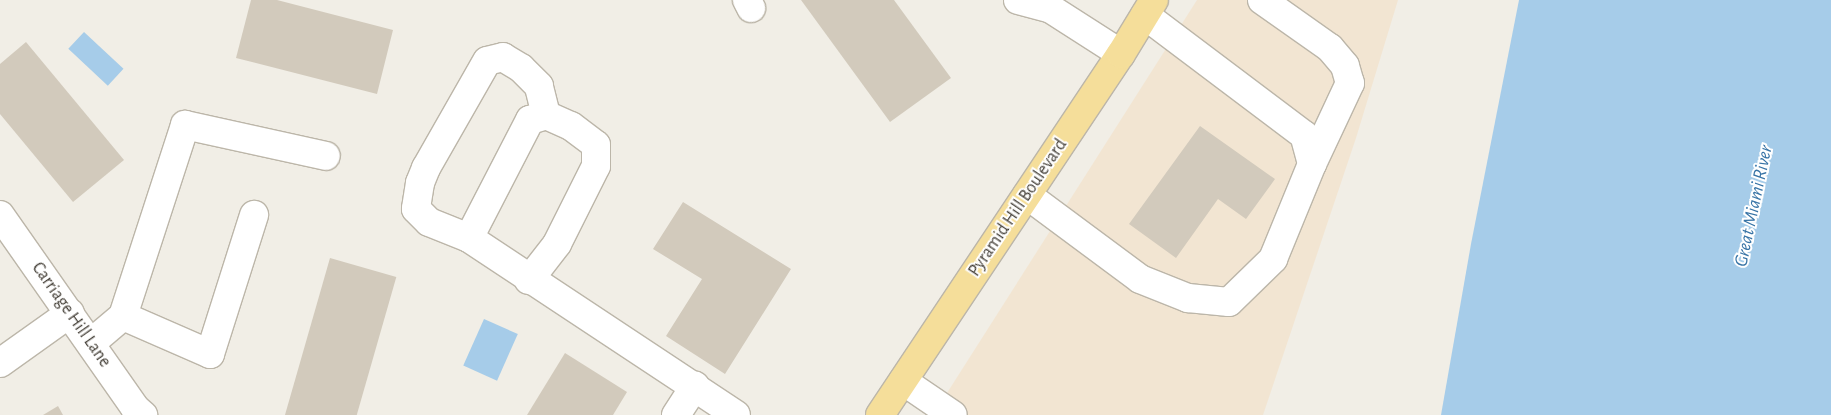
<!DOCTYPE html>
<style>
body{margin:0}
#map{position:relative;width:1831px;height:415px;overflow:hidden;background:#f1eee6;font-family:"Alegreya Sans",sans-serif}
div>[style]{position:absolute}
.commercial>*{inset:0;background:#f2e5d2}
.water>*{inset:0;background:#a6cce9;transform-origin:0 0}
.building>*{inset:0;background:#d2cabc;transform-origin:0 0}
.roads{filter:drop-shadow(1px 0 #bcb6a9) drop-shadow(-1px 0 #bcb6a9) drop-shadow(0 1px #bcb6a9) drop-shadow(0 -1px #bcb6a9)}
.minor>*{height:28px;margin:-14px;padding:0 14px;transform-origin:14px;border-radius:14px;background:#fff}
.major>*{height:28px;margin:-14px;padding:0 14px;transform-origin:14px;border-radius:14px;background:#f5de9a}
span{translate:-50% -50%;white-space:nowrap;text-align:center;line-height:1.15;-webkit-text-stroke:4px #fff;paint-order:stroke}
.street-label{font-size:18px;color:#433e36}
.water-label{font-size:19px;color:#3874a6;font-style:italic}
</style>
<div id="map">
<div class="commercial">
<div style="clip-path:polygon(1197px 0,1398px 0,1356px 138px,1263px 415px,933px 415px)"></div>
</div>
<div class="water">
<div style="clip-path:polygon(1519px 0,1831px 0,1831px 415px,1441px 415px,1471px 244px)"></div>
<div style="left:84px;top:32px;width:54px;height:23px;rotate:43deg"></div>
<div style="left:484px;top:319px;width:37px;height:51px;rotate:24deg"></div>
</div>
<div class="building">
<div style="clip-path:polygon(251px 0,277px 0,393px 30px,377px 94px,236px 58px)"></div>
<div style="clip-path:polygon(801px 0,894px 0,951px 78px,890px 122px)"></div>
<div style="clip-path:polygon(26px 42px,124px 160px,73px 202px,0 114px,0 64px)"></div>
<div style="clip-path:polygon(1200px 126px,1275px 179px,1246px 219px,1218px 199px,1176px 258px,1129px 224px)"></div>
<div style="clip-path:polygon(683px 202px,791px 269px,725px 374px,666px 336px,702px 279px,653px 249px)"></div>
<div style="left:330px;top:258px;width:69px;height:164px;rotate:16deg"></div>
<div style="clip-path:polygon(565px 353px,627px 392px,613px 415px,527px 415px)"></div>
<div style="clip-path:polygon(58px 406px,63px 415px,43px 415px)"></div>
</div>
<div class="roads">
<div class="minor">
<div style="left:747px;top:0;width:9px;rotate:63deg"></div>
<div style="left:1018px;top:0;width:34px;rotate:15deg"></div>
<div style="left:1051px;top:9px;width:83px;rotate:32.7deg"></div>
<div style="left:1262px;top:0;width:83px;rotate:35.2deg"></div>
<div style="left:1330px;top:48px;width:23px;rotate:50deg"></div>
<div style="left:1345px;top:66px;width:18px;rotate:74deg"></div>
<div style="left:1350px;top:83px;width:89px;rotate:115.1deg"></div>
<div style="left:546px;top:115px;width:30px;rotate:-104deg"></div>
<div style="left:539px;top:86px;width:25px;rotate:-135deg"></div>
<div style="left:521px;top:68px;width:21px;rotate:-149deg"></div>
<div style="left:503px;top:57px;width:16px;rotate:166deg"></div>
<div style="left:487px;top:61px;width:123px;rotate:119.7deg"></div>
<div style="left:426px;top:168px;width:16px;rotate:112deg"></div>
<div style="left:420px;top:183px;width:26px;rotate:99deg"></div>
<div style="left:416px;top:209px;width:18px;rotate:45deg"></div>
<div style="left:429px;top:222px;width:43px;rotate:21.8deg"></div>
<div style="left:469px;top:238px;width:320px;rotate:33.5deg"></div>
<div style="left:1027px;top:195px;width:141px;rotate:36.6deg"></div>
<div style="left:1140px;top:279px;width:52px;rotate:21.6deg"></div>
<div style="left:1188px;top:298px;width:41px;rotate:5.6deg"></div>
<div style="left:1229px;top:302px;width:62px;rotate:-44.3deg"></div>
<div style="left:1273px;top:259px;width:103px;rotate:-67.7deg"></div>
<div style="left:1312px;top:164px;width:30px;rotate:-105deg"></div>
<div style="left:1304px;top:135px;width:199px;rotate:-143deg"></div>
<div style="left:0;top:215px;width:236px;rotate:55deg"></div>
<div style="left:135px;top:408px;width:11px;rotate:41deg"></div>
<div style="left:469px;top:238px;width:133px;rotate:-62.7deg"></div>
<div style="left:530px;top:120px;width:17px;rotate:-17deg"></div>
<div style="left:546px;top:115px;width:27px;rotate:24deg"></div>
<div style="left:571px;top:126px;width:31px;rotate:37deg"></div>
<div style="left:596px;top:145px;width:21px;rotate:90deg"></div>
<div style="left:596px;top:166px;width:87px;rotate:116.6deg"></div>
<div style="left:557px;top:244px;width:46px;rotate:127.9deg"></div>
<div style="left:123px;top:316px;width:95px;rotate:23.6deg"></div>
<div style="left:210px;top:354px;width:146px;rotate:-72.4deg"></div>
<div style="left:91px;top:343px;width:42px;rotate:-40.2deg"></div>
<div style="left:123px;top:316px;width:201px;rotate:-72deg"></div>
<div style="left:185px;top:125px;width:144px;rotate:12.4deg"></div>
<div style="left:0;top:363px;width:86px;rotate:-35.5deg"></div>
<div style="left:903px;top:381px;width:60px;rotate:34.2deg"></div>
<div style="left:676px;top:415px;width:35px;rotate:-57deg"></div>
</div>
<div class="major">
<div style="left:880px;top:415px;width:434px;rotate:-56.3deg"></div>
<div style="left:1121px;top:54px;width:63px;rotate:-58.6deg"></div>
</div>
</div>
<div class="street-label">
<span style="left:1018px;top:208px;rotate:-56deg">Pyramid Hill Boulevard</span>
<span style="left:71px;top:315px;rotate:55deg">Carriage Hill Lane</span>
</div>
<div class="water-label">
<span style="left:1754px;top:206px;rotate:-78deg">Great Miami River</span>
</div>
</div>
